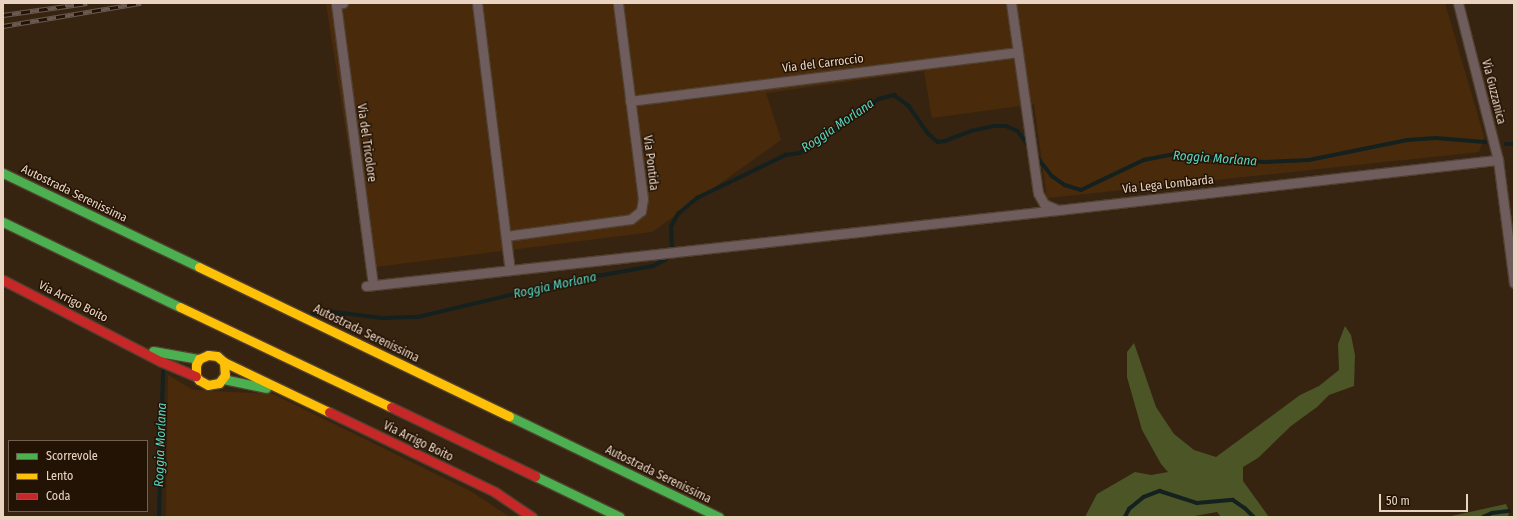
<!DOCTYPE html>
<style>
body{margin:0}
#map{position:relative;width:1517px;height:520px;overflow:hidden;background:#372410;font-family:"Fira Sans Condensed",sans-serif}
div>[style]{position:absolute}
.built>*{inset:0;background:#492b0c}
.green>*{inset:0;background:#4b5526}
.stream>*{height:3.5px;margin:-1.75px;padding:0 1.75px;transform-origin:1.75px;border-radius:1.75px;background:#14211e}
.roads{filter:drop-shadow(1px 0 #504030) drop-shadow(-1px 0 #504030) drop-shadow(0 1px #504030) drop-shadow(0 -1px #504030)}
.street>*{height:9px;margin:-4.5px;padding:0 4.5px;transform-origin:4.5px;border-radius:4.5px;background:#6f5c5d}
.fast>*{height:9px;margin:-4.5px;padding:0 4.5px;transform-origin:4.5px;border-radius:4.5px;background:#4caf50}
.slow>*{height:9px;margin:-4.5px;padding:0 4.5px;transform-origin:4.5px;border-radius:4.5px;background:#ffc107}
.jam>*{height:9px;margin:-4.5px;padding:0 4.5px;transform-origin:4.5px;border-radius:4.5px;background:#c62828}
.rail>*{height:4.5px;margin-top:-2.25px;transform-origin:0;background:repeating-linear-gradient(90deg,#231305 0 9px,#6a5a51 0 18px);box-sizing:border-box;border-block:1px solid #6a5a51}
span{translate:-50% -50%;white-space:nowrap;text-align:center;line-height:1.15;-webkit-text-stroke:3px #231305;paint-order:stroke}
.street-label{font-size:12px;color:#ead4c1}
.water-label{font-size:13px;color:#56d6c5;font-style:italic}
.frame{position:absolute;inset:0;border:4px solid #ead4c1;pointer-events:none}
.legend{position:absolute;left:8px;top:440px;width:140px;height:72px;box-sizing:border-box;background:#231305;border:1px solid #736050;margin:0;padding:5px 7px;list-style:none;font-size:12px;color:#ead4c1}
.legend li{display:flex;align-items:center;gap:8px;height:20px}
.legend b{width:20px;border:1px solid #736050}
.scale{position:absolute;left:1379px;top:494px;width:89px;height:18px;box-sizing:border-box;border:2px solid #ead4c1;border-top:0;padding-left:5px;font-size:12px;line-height:14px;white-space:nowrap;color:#ead4c1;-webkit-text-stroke:3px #231305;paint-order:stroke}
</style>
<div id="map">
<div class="built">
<div style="clip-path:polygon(326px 3px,1445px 3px,1484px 137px,1479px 152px,1047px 198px,1034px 104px,932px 118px,924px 71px,766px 93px,781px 140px,652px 232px,367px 268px)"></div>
<div style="clip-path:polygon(168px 375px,193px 390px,273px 394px,470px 491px,510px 517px,166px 517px)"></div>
</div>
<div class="green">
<div style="clip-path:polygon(1345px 326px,1351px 335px,1355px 355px,1354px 386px,1329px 395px,1317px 407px,1291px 426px,1258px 458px,1243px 467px,1243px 481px,1269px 517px,1221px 517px,1217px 512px,1189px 517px,1085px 517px,1097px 494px,1135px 472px,1151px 475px,1168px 472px,1161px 464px,1142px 430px,1127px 377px,1127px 352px,1134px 343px,1156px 407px,1174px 434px,1194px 450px,1216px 457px,1300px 395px,1319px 386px,1339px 370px,1338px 344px)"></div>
<div style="clip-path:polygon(1506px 504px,1509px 511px,1508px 517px,1447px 517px)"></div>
</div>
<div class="stream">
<div style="left:1506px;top:144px;width:8px"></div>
<div style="left:1035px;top:154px;width:28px;rotate:52deg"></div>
<div style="left:1052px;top:176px;width:16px;rotate:35deg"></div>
<div style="left:1065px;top:185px;width:17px;rotate:17deg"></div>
<div style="left:1081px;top:190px;width:70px;rotate:-25.5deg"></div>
<div style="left:1144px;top:160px;width:31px;rotate:-11deg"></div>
<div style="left:1174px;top:154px;width:90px;rotate:5.1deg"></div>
<div style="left:1264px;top:162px;width:45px;rotate:-2.5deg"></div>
<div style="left:1309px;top:160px;width:100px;rotate:-11.5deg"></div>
<div style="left:1407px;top:140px;width:29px;rotate:-4deg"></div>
<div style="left:1436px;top:138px;width:49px;rotate:4.7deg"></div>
<div style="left:312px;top:315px;width:15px;rotate:-16deg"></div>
<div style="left:326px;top:311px;width:56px;rotate:7.1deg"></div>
<div style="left:382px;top:318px;width:36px;rotate:-2deg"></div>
<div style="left:418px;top:317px;width:155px;rotate:-13.4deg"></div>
<div style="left:569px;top:281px;width:85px;rotate:-10.1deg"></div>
<div style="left:653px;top:266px;width:13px;rotate:-27deg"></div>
<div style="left:665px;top:260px;width:11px;rotate:-52deg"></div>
<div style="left:672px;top:251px;width:24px;rotate:-92deg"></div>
<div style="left:671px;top:227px;width:15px;rotate:-62deg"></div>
<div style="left:678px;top:214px;width:25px;rotate:-40deg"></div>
<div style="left:697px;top:198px;width:99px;rotate:-25.8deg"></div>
<div style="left:786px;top:155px;width:14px;rotate:-8deg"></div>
<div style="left:800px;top:153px;width:96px;rotate:-34.4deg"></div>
<div style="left:879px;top:99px;width:16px;rotate:-15deg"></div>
<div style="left:894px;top:95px;width:19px;rotate:36deg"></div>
<div style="left:909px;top:106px;width:33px;rotate:55deg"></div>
<div style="left:928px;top:133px;width:13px;rotate:42deg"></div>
<div style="left:938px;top:142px;width:7px;rotate:-8deg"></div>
<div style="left:945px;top:141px;width:28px;rotate:-21deg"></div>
<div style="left:971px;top:131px;width:24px;rotate:-12deg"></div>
<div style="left:994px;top:126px;width:12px"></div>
<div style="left:1006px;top:126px;width:13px;rotate:23deg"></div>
<div style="left:1018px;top:131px;width:19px;rotate:54deg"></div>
<div style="left:159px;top:517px;width:145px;rotate:-88.4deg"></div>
<div style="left:1125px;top:517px;width:9px;rotate:-63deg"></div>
<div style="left:1129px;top:509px;width:19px;rotate:-39deg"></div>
<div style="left:1144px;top:497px;width:17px;rotate:-21deg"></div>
<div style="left:1160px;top:491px;width:39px;rotate:18deg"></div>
<div style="left:1197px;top:503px;width:36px;rotate:-5deg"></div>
<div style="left:1233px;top:500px;width:14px;rotate:34deg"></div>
<div style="left:1245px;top:508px;width:13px;rotate:45deg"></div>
<div style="left:1483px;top:517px;width:10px;rotate:-24deg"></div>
<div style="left:1492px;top:513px;width:17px;rotate:-7deg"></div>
</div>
<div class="roads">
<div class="street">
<div style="left:343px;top:3px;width:7px;rotate:172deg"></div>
<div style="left:336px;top:4px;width:283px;rotate:82.5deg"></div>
<div style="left:477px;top:3px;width:269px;rotate:83deg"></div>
<div style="left:1011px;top:3px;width:192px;rotate:81.9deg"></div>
<div style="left:1038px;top:193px;width:13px;rotate:61deg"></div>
<div style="left:1044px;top:204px;width:15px;rotate:23deg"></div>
<div style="left:1058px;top:210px;width:443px;rotate:-6.5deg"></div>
<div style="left:1458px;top:3px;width:162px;rotate:75.7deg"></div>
<div style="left:1498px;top:160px;width:124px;rotate:82.6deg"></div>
<div style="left:630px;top:101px;width:391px;rotate:-7.2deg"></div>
<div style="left:506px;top:236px;width:126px;rotate:-7.7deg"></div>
<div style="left:631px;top:219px;width:13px;rotate:-39deg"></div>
<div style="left:641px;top:211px;width:12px;rotate:-81deg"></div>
<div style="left:643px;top:199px;width:198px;rotate:-97.3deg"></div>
<div style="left:366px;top:286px;width:696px;rotate:-6.27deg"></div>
</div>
<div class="fast">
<div style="left:3px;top:173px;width:217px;rotate:25.6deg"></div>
<div style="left:3px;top:222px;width:196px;rotate:25.7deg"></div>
<div style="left:153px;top:351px;width:47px;rotate:9.9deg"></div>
<div style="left:223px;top:379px;width:44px;rotate:11.8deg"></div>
<div style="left:509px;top:416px;width:233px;rotate:25.7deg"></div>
<div style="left:535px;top:476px;width:94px;rotate:25.8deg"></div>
</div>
<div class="slow">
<div style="left:199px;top:267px;width:344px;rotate:25.7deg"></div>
<div style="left:180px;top:307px;width:233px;rotate:25.4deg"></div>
<div style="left:224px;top:362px;width:13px;rotate:86deg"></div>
<div style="left:225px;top:375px;width:10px;rotate:127deg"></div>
<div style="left:219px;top:383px;width:11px;rotate:170deg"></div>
<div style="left:208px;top:385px;width:10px;rotate:-151deg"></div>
<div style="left:199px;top:380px;width:5px;rotate:-127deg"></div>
<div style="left:196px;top:376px;width:11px;rotate:-90deg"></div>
<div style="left:196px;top:365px;width:7px;rotate:-63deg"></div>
<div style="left:199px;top:359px;width:10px;rotate:-24deg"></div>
<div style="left:208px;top:355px;width:9px;rotate:6deg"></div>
<div style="left:217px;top:356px;width:9px;rotate:41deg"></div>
<div style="left:224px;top:362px;width:116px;rotate:25.5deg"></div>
</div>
<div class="jam">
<div style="left:3px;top:280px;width:177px;rotate:27.3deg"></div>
<div style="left:160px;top:361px;width:39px;rotate:23deg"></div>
<div style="left:391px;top:407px;width:160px;rotate:25.6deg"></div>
<div style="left:329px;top:412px;width:184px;rotate:25.7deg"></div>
<div style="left:495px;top:492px;width:45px;rotate:34deg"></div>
</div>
</div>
<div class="rail">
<div style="left:3px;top:15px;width:85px;rotate:-8.1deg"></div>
<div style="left:3px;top:26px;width:140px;rotate:-9.5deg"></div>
</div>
<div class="street-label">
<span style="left:823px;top:64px;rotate:-7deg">Via del Carroccio</span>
<span style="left:1493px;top:92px;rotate:76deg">Via Guzzanica</span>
<span style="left:366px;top:143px;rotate:82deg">Via del Tricolore</span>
<span style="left:650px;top:163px;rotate:83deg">Via Pontida</span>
<span style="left:1168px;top:185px;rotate:-6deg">Via Lega Lombarda</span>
<span style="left:74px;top:194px;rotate:26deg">Autostrada Serenissima</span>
<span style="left:73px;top:302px;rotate:27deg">Via Arrigo Boito</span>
<span style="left:366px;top:334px;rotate:26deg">Autostrada Serenissima</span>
<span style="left:418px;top:442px;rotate:26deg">Via Arrigo Boito</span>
<span style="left:658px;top:475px;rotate:26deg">Autostrada Serenissima</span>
</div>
<div class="water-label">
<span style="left:838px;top:126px;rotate:-34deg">Roggia Morlana</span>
<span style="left:1215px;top:159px;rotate:4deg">Roggia Morlana</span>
<span style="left:555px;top:286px;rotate:-12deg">Roggia Morlana</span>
<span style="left:161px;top:445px;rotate:-88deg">Roggia Morlana</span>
</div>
<div class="frame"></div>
<ul class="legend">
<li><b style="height:5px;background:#4caf50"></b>Scorrevole</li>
<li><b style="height:5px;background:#ffc107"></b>Lento</li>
<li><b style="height:5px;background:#c62828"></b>Coda</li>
</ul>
<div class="scale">50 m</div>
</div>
